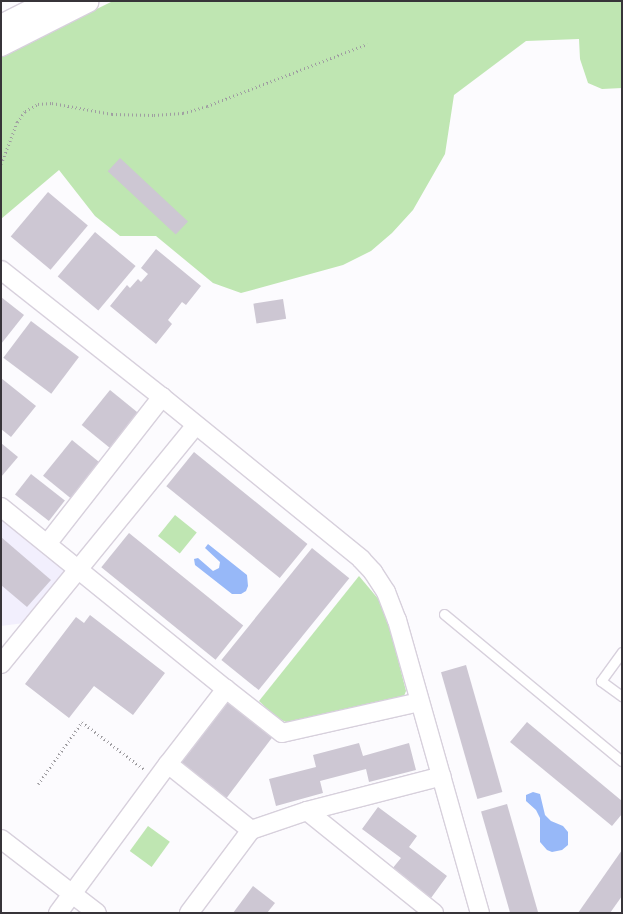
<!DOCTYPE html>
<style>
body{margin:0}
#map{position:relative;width:623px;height:914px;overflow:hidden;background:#fcfbfe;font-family:"IBM Plex Sans",sans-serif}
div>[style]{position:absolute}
.education>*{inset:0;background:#f2effd}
.green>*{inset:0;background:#bfe6b2;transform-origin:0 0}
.water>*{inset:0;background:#97b8f8}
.building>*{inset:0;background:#cdc7d3;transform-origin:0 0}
.path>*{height:2.5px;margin-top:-1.25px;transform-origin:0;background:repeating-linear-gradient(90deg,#9f9da1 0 1px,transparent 0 4px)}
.roads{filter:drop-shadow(1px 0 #d7d0dc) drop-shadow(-1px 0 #d7d0dc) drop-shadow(0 1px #d7d0dc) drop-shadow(0 -1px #d7d0dc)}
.lane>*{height:9px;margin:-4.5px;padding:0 4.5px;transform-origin:4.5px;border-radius:4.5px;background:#fff}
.street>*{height:18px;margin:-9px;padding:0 9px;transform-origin:9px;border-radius:9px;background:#fff}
.highway>*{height:22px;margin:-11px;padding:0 11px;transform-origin:11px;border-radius:11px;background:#fff}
span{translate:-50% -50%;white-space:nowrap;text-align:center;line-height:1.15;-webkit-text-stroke:3px #fff;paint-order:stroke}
.frame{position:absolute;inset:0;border:2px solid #373439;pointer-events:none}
</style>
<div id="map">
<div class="education">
<div style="clip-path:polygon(1px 518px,66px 572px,24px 623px,1px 626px)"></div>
</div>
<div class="green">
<div style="clip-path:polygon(113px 1px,622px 1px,622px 88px,602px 89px,588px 83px,580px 59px,579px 39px,526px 41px,454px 95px,445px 154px,413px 210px,392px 233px,371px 251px,343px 265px,241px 293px,213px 283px,156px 236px,120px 236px,95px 216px,59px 170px,1px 219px,1px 56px)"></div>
<div style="left:175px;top:515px;width:28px;height:27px;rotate:39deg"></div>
<div style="clip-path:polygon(359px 576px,380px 601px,389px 624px,406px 691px,404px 696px,398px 699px,294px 723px,286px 722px,277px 718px,259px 701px)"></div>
<div style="left:148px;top:826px;width:27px;height:31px;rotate:36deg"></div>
</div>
<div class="water">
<div style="clip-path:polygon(208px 544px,247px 575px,248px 586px,246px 591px,241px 594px,232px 594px,195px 565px,194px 559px,198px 558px,213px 571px,219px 568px,220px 562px,205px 548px)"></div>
<div style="clip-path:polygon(533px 792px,540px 794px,545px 815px,551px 821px,563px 826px,568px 832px,568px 845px,562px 850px,552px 852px,547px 850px,540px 842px,540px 818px,536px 810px,526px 801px,526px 795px)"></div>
</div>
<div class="building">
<div style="left:120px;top:158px;width:93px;height:18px;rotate:43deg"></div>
<div style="left:48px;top:192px;width:52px;height:58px;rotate:40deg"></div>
<div style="left:95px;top:232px;width:53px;height:58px;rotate:40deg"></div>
<div style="clip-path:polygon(156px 249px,201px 286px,186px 305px,182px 302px,168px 320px,172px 324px,156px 344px,110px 306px,127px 285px,130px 288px,138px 279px,141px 282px,148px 274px,141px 268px)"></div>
<div style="clip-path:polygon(1px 297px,24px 315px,1px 344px)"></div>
<div style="left:283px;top:299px;width:20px;height:30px;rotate:81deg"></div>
<div style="left:31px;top:321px;width:60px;height:46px;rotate:37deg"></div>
<div style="clip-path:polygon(1px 378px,36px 406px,11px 437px,1px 429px)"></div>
<div style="left:110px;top:390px;width:38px;height:45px;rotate:39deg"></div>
<div style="left:72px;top:440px;width:38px;height:46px;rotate:39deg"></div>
<div style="clip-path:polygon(1px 443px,18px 457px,1px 477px)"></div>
<div style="left:194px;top:452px;width:146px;height:44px;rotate:39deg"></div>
<div style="left:31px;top:474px;width:43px;height:26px;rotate:38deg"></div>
<div style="left:129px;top:533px;width:147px;height:44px;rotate:39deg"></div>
<div style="clip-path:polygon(1px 537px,51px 580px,27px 607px,1px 585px)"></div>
<div style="left:312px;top:548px;width:48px;height:144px;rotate:39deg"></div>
<div style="clip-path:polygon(90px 615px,165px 673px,133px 715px,94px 686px,69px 718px,25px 684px,76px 617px,84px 623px)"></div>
<div style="left:466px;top:665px;width:132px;height:26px;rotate:74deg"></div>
<div style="left:227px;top:701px;width:58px;height:78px;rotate:37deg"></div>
<div style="clip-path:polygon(527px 722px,622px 801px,622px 814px,612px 826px,510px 742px)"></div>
<div style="clip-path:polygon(359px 743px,363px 756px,409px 743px,416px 770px,369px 782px,366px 769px,320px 781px,323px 793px,276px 806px,269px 779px,316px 767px,313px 755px)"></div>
<div style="left:507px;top:804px;width:113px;height:27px;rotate:74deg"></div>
<div style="clip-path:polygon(378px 807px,417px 836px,409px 847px,447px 876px,431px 898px,392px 869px,401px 858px,362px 829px)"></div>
<div style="clip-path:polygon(622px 850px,622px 896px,610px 913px,578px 913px)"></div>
<div style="clip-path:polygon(253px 886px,275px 903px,267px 913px,233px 913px)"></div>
</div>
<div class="path">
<div style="left:1px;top:164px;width:45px;rotate:-69.1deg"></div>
<div style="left:17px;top:122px;width:14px;rotate:-54deg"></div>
<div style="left:25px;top:111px;width:15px;rotate:-28deg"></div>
<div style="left:38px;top:104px;width:14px;rotate:-4deg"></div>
<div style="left:52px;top:103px;width:61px;rotate:10.4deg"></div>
<div style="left:112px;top:114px;width:42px;rotate:1.4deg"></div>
<div style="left:154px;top:115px;width:29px;rotate:-4deg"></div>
<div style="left:183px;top:113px;width:25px;rotate:-16deg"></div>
<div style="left:207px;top:106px;width:172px;rotate:-21.2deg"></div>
<div style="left:38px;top:784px;width:76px;rotate:-54.6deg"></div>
<div style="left:82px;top:722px;width:79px;rotate:37.3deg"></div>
</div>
<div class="roads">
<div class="lane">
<div style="left:444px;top:614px;width:231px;rotate:39.6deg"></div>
<div style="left:622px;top:652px;width:36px;rotate:126deg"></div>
<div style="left:601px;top:681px;width:26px;rotate:36deg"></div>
</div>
<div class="street">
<div style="left:1px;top:270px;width:205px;rotate:38.3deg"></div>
<div style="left:162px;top:397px;width:257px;rotate:39.1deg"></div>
<div style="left:361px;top:559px;width:18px;rotate:47deg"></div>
<div style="left:373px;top:572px;width:24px;rotate:57deg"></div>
<div style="left:386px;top:592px;width:30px;rotate:69deg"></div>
<div style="left:397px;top:620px;width:305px;rotate:74.2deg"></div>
<div style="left:1px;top:507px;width:289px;rotate:39deg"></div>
<div style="left:226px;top:689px;width:71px;rotate:38.2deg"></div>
<div style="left:282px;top:733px;width:141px;rotate:-12.7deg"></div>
<div style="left:47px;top:544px;width:187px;rotate:-52deg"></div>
<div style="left:1px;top:664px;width:308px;rotate:-50.8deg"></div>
<div style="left:168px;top:764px;width:106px;rotate:38.5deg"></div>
<div style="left:307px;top:811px;width:163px;rotate:38.8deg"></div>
<div style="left:1px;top:839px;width:121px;rotate:37.6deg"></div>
<div style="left:58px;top:913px;width:185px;rotate:-53.6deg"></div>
<div style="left:168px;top:764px;width:95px;rotate:-52.3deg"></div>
<div style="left:189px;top:913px;width:104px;rotate:-53.2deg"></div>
<div style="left:251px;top:830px;width:59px;rotate:-18.7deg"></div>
<div style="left:307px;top:811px;width:139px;rotate:-14.5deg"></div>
</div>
<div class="highway">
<div style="left:1px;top:26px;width:56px;rotate:-26.6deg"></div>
<div style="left:1px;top:45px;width:97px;rotate:-26.8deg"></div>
</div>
</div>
<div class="frame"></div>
</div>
